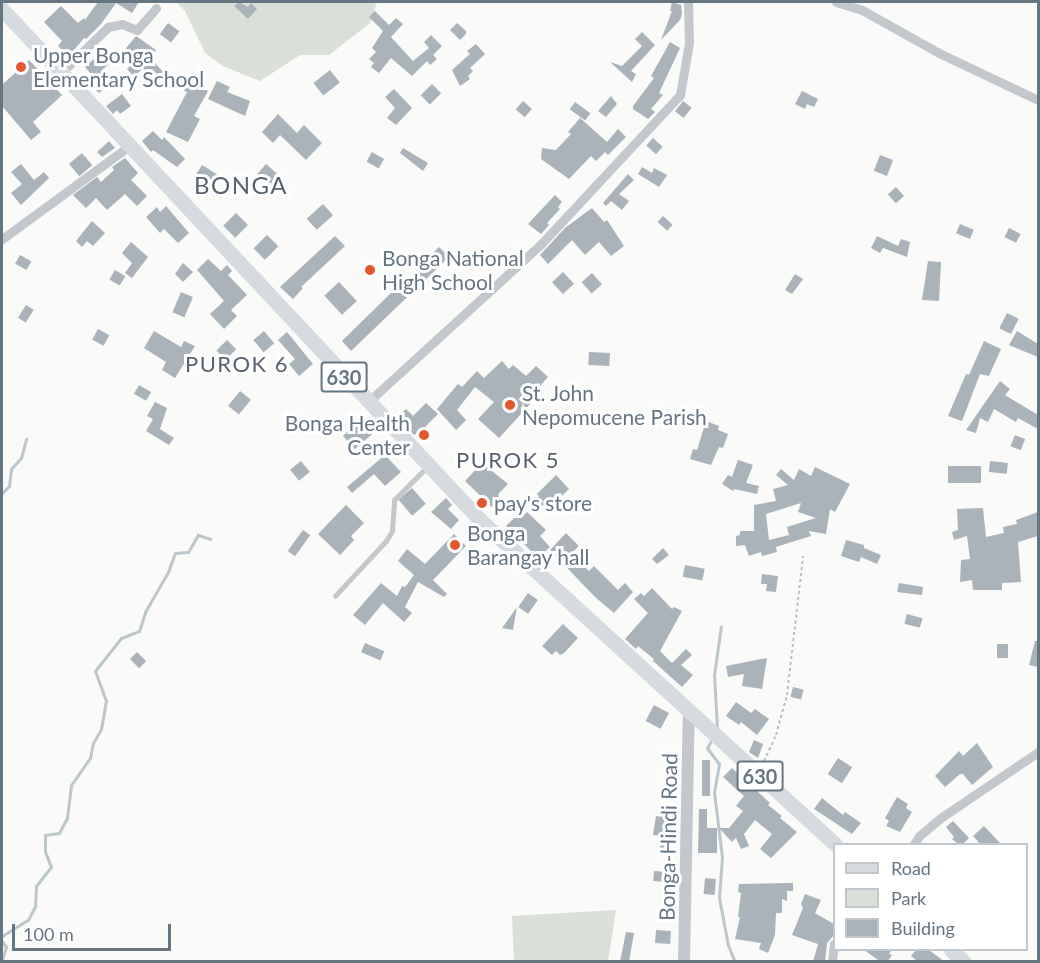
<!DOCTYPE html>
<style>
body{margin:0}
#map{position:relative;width:1040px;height:963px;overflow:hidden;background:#fafaf8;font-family:Lato,sans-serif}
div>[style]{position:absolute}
.green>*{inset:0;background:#dadfd7}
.stream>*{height:3px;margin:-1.5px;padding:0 1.5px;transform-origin:1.5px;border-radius:1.5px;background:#bbc7cb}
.building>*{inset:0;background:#aab3b9;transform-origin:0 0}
.path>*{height:2px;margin-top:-1px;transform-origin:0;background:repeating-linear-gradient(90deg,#bbbfc2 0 3px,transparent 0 6px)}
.service>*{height:4.5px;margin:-2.25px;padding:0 2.25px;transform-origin:2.25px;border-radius:2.25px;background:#c3c8cc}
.minor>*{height:9px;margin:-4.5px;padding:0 4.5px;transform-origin:4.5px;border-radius:4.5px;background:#c3c8cc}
.tertiary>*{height:12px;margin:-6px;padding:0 6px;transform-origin:6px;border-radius:6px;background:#c3c8cc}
.primary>*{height:15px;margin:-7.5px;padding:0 7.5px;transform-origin:7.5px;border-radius:7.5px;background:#d6dbdf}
.dots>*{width:16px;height:16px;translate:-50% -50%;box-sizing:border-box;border:3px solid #fff;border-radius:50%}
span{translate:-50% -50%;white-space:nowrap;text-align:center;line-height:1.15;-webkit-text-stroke:6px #fff;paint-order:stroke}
.shield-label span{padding:2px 4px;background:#fff;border:2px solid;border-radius:4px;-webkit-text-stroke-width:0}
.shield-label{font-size:20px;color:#657683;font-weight:700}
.poi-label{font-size:21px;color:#657683}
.left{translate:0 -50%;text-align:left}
.right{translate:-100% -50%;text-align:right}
.street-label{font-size:21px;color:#657683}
.neighbourhood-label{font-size:22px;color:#57646e;letter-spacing:1.5px}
.quarter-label{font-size:24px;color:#57646e;letter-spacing:1.5px}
.frame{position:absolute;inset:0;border:3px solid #657683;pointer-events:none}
.legend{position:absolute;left:833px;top:843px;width:195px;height:108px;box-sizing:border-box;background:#fff;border:2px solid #c1c8cd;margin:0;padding:8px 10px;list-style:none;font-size:18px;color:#657683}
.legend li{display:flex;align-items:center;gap:12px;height:30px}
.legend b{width:30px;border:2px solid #c1c8cd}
.scale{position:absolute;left:12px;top:924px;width:159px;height:27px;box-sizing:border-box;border:3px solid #657683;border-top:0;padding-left:8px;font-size:18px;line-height:21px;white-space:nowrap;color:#657683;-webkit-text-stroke:4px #fff;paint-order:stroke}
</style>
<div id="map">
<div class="green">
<div style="clip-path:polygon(176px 2px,377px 2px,370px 23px,329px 55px,300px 55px,260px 81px,223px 66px,205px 53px,185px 11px)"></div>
<div style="clip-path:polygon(616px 910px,608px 961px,514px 961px,512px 916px)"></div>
</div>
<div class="stream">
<div style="left:2px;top:493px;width:10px;rotate:-45deg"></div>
<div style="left:9px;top:486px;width:17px;rotate:-83deg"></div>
<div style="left:11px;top:469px;width:15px;rotate:-48deg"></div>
<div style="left:21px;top:458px;width:20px;rotate:-75deg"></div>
<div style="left:717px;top:728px;width:53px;rotate:-93.2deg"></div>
<div style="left:714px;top:675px;width:49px;rotate:-81.9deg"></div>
<div style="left:712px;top:739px;width:10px;rotate:119deg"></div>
<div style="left:707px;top:748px;width:20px;rotate:53deg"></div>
<div style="left:719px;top:764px;width:28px;rotate:100deg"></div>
<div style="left:714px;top:792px;width:65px;rotate:83deg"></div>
<div style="left:722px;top:857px;width:41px;rotate:94.2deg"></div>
<div style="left:719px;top:898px;width:48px;rotate:79.2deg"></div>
<div style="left:728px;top:945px;width:18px;rotate:68deg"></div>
<div style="left:2px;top:936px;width:31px;rotate:-32deg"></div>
<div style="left:28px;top:920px;width:16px;rotate:-63deg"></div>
<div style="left:35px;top:906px;width:20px;rotate:-87deg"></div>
<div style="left:36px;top:886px;width:24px;rotate:-52deg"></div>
<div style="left:51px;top:867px;width:17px;rotate:-111deg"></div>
<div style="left:45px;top:851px;width:16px;rotate:-90deg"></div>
<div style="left:45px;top:835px;width:14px;rotate:-8deg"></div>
<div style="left:59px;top:833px;width:17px;rotate:-62deg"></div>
<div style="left:67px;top:818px;width:33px;rotate:-83deg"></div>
<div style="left:71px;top:785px;width:33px;rotate:-55deg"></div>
<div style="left:90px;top:758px;width:15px;rotate:-79deg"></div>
<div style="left:93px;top:743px;width:16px;rotate:-60deg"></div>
<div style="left:101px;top:729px;width:28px;rotate:-80deg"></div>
<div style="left:106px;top:701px;width:32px;rotate:-110deg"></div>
<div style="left:95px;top:671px;width:42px;rotate:-51.8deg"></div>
<div style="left:121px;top:638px;width:19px;rotate:-21deg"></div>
<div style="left:139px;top:631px;width:20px;rotate:-72deg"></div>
<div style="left:145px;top:612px;width:46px;rotate:-60.1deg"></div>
<div style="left:168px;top:572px;width:20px;rotate:-70deg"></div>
<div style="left:175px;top:553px;width:13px;rotate:-4deg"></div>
<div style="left:188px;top:552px;width:20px;rotate:-60deg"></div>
<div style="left:198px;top:535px;width:13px;rotate:18deg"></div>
<div style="left:2px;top:941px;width:7px;rotate:56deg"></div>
<div style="left:6px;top:947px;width:13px;rotate:108deg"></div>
</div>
<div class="building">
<div style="clip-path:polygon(98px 2px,139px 2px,132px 13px,116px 3px,101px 24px,86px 39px,84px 38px,69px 56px,58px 46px,62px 41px,44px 22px,61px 6px,78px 23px,84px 18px,85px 20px)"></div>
<div style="clip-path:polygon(239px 2px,248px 7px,251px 3px,257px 9px,248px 19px,234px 6px)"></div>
<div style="clip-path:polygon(672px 2px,681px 5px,682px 14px,680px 20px,661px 40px,672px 11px,670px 11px)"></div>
<div style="clip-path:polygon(375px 11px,389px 25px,396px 18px,403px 24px,391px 37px,413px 61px,429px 48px,424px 42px,431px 35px,442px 46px,433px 55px,437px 59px,430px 65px,427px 61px,412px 76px,391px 58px,379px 73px,371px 67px,374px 63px,369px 59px,376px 52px,372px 48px,383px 31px,369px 17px)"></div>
<div style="left:168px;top:23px;width:14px;height:14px;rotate:36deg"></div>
<div style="clip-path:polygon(457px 23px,466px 31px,466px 34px,460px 40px,450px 30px)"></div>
<div style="clip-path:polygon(642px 32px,655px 45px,631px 71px,636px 74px,632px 82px,610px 62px,622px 66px,642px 46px,635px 39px)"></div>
<div style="clip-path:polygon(136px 36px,156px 50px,150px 57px,163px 72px,155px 80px,143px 68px,134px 77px,127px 69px,130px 66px,119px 57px)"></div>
<div style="clip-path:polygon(670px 42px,680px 48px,659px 93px,663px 95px,651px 109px,655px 112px,648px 119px,633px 109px,633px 106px,654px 78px,651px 76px)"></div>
<div style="clip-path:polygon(476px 44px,485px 54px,470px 68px,473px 71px,468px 76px,470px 79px,460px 86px,452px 70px,470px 54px,467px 51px)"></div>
<div style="clip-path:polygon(107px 47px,116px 58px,102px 70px,112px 81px,99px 93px,91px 85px,96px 80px,85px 67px)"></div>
<div style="clip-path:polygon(29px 60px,62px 95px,33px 122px,41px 132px,31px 140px,2px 106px,2px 85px)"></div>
<div style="left:330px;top:70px;width:16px;height:21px;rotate:52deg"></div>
<div style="clip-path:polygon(181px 76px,208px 91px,194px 116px,200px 119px,188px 142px,166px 132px,187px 92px,175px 86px)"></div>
<div style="clip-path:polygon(217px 81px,230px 87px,227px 92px,250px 101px,245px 116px,208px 99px)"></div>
<div style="left:432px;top:84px;width:13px;height:16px;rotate:45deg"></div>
<div style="clip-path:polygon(394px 89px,412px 108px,396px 125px,387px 118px,395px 108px,385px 97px)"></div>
<div style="clip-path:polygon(802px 91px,818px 99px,814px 107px,807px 104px,805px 109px,795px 104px)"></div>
<div style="clip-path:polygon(122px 94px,131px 106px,120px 114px,117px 110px,113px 114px,106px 106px)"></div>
<div style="clip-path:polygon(611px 96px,617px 104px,606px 117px,598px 111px)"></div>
<div style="left:523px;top:101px;width:12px;height:11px;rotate:42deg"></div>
<div style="left:683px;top:101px;width:11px;height:13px;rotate:38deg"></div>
<div style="left:575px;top:102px;width:19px;height:9px;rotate:36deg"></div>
<div style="clip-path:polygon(278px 114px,297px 133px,304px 125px,322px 143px,306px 160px,280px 135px,273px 143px,262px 132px)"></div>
<div style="clip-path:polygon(580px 118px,607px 142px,618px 129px,626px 137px,608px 155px,605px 152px,596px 161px,591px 156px,569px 179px,541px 159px,542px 148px,556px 150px,571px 134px,568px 132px)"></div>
<div style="clip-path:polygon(153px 131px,162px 140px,164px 137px,185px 159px,177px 167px,153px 150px,151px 152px,142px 141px)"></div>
<div style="left:653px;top:138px;width:13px;height:10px;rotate:42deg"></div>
<div style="clip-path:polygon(109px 141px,115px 148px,102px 157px,97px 152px)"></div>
<div style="clip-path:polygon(403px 148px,428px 163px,423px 171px,400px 153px)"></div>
<div style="left:372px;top:152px;width:14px;height:11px;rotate:30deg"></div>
<div style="left:82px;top:153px;width:16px;height:17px;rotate:50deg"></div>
<div style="left:880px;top:155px;width:14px;height:17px;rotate:21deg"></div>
<div style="clip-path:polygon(125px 158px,138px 173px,131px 180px,147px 196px,137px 206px,125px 194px,107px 210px,96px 198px,86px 208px,73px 195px,97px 177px,101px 182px,114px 170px,112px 167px)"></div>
<div style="clip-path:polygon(21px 164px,34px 180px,44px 172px,49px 178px,21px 205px,11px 193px,22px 184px,11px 172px)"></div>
<div style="left:266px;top:164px;width:21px;height:15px;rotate:41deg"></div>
<div style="left:202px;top:165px;width:19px;height:14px;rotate:32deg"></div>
<div style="clip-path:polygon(642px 167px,652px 173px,654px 168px,667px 175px,659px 187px,638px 174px)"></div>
<div style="clip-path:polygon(628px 174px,634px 180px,619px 194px,629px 201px,622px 210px,611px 201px,606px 206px,603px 203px)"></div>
<div style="left:896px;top:187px;width:12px;height:11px;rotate:48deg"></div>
<div style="clip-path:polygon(555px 195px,562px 202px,558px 207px,560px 209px,547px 223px,549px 225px,541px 234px,528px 224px)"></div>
<div style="left:323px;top:204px;width:15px;height:22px;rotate:48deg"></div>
<div style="clip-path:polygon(166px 206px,189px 233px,178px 243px,164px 229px,160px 233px,146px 217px,157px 207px,160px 212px)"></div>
<div style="clip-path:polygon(592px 208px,604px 222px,607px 220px,624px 246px,611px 256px,599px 242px,585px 255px,572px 240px,548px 264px,540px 255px,565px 228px)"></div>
<div style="left:236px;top:213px;width:17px;height:18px;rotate:45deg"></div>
<div style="left:663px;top:216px;width:13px;height:8px;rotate:42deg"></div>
<div style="clip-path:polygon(92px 221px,105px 233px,93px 246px,87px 241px,82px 247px,76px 241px)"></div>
<div style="left:960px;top:224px;width:15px;height:10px;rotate:23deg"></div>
<div style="left:1009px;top:228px;width:13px;height:10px;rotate:27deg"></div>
<div style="left:267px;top:235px;width:16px;height:19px;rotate:45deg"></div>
<div style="clip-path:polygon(335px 236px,345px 246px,301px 287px,303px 288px,293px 299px,280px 287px)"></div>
<div style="clip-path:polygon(877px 236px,898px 246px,901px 239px,910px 242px,907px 257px,883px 248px,880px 253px,871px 248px)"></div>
<div style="clip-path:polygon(131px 242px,148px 257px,132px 278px,125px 273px,132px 263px,122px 253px)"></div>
<div style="clip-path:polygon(439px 247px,449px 257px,351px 351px,342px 341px,394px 290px,431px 262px,427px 259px)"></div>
<div style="left:20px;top:255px;width:13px;height:10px;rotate:29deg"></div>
<div style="clip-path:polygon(208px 259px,221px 271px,227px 265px,232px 271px,228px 275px,247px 295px,231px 310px,237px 316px,224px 329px,210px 314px,224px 301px,197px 270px)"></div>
<div style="clip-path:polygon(928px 261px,941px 262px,939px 301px,922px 300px)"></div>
<div style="clip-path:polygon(183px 263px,193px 272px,183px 282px,175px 274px)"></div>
<div style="left:115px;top:270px;width:12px;height:11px;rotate:31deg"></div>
<div style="left:563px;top:272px;width:16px;height:15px;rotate:47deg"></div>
<div style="left:592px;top:273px;width:15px;height:14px;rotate:48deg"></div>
<div style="clip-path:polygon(795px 274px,803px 279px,792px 294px,785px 290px)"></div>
<div style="left:339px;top:282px;width:26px;height:20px;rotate:47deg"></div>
<div style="left:181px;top:292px;width:13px;height:22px;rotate:23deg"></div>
<div style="left:26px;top:305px;width:9px;height:15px;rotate:32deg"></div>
<div style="left:1007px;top:313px;width:13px;height:17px;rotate:27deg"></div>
<div style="left:98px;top:329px;width:13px;height:12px;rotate:29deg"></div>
<div style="clip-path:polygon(154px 331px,181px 347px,184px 341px,195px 346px,175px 378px,162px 370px,166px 362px,144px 348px)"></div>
<div style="left:264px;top:331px;width:16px;height:14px;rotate:50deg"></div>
<div style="clip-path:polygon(1017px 331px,1038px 344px,1038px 357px,1009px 345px)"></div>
<div style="clip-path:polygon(287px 332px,313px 364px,299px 376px,289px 364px,295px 359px,278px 340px)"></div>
<div style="left:227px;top:340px;width:13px;height:15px;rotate:45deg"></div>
<div style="clip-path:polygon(984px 341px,1001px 349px,989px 376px,980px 374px,962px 421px,948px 416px,966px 374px,969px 375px)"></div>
<div style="left:589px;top:352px;width:21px;height:13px;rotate:3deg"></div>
<div style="clip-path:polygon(502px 361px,509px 369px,513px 365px,526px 376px,536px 366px,548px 377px,538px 388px,542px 391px,499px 438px,478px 419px,494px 402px,475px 387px,457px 410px,466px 420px,456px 430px,437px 409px,458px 384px,462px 387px,477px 371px,484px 378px)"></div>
<div style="clip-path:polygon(1000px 381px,1010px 389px,1005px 395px,1038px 415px,1038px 429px,1018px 418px,1016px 422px,994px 409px,988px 422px,980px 418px,976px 433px,966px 430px)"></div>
<div style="left:139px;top:385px;width:14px;height:10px;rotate:30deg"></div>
<div style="left:240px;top:391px;width:14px;height:19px;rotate:39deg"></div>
<div style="clip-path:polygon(155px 402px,167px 408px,160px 429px,174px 438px,169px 445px,146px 431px,153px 419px,147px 416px)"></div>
<div style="clip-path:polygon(426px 403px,438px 414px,421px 431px,414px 435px,397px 417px,406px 409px,413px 416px)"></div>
<div style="left:361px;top:420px;width:18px;height:24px;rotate:49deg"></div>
<div style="clip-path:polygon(706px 421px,719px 426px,718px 430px,728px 434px,723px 448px,719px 447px,711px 465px,690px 459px,693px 449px,697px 450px)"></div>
<div style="left:1015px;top:435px;width:11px;height:12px;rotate:22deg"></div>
<div style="clip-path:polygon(385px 455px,401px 472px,385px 486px,374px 474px,352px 493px,347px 487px)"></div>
<div style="clip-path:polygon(738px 460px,753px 465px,746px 483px,759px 486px,757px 494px,734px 489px,733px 491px,722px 484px,728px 475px,732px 477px)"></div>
<div style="left:301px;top:461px;width:14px;height:14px;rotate:51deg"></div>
<div style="left:990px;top:461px;width:18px;height:11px;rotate:6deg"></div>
<div style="clip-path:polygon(482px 463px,508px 484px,499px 493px,498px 496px,502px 500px,493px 508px,465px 481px)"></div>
<div style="left:948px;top:466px;width:33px;height:17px"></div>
<div style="clip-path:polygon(evenodd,815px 467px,850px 484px,835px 512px,830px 509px,826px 534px,809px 531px,811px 536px,776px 547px,777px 552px,762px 556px,761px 552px,749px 556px,745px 545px,736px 546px,736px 536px,740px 535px,740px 531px,754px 531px,754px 505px,776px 501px,773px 489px,788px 485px,776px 475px,781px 469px,794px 480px,799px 469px,811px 476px,815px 467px,801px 503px,798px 512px,816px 518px,787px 527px,789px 535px,769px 540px,766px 514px,801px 503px)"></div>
<div style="clip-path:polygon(556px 475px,569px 489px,550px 507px,546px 503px,541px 507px,534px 500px,539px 496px,537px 494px)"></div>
<div style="left:412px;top:488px;width:21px;height:18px;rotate:49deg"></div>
<div style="clip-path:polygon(446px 498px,452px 505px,448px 509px,459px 520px,451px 529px,431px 512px)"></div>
<div style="clip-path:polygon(346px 505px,364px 523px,351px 536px,354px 540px,340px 555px,318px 534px)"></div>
<div style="clip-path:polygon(983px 508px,986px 537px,1004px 533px,1003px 527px,1017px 524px,1016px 520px,1038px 512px,1038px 536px,1018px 542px,1021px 582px,1002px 583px,1002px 590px,973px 590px,972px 580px,960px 582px,961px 560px,970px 559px,967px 536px,954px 540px,952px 532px,958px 530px,957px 509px)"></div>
<div style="clip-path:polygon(527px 512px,546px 530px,540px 536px,550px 547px,538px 558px,506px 526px,517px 515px,521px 518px)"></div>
<div style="left:303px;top:530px;width:9px;height:26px;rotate:36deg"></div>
<div style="clip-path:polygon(566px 533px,579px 546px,571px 554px,589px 571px,594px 566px,618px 590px,625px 583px,633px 592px,614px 613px,595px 597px,550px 550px)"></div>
<div style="clip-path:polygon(454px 534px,466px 546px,433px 580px,447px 594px,444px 597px,418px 582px,405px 607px,412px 613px,404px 622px,383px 603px,365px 625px,353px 615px,381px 583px,397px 596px,402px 586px,405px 587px,414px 575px,398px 561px,407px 549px,425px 564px)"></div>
<div style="clip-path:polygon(846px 540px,864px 545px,864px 548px,881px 555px,877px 564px,861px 557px,859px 562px,841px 556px)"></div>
<div style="clip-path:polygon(663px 548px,669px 555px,657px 564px,652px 559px)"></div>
<div style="left:484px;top:551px;width:13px;height:11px;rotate:48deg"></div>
<div style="left:685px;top:565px;width:20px;height:12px;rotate:11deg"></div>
<div style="clip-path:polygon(762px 574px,778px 576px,776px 592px,766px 591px,767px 584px,761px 584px)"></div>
<div style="clip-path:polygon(899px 583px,923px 587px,922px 595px,897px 592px)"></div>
<div style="clip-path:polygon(652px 588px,672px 609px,674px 607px,682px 611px,660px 651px,672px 663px,686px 649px,692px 655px,681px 665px,693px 675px,682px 687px,653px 661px,654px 659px,638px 646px,636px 649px,625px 639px,648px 613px,634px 599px,641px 593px,644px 596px)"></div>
<div style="left:528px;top:593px;width:12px;height:17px;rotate:35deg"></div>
<div style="clip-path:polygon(517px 607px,513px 630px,502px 628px)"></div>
<div style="left:907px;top:614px;width:16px;height:10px;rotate:15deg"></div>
<div style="clip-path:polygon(563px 624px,578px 638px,564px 653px,560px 655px,556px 651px,552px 655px,542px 646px)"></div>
<div style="clip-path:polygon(1035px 641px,1038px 641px,1038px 667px,1029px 665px)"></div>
<div style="left:365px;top:643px;width:21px;height:10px;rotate:23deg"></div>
<div style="left:997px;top:644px;width:11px;height:14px"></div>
<div style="left:137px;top:652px;width:13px;height:10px;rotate:45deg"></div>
<div style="clip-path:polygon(767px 658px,762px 689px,742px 686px,744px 674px,728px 677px,726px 666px)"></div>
<div style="left:793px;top:687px;width:11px;height:10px;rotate:15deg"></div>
<div style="clip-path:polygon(736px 702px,751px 713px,755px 709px,769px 719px,757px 735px,741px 722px,739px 725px,726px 716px)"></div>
<div style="left:654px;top:705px;width:17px;height:18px;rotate:28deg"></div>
<div style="clip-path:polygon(754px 740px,763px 744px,758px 758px,749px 752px)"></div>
<div style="clip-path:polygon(977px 743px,993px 767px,972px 785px,963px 774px,960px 774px,945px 787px,935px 776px,959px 751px,963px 756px)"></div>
<div style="left:838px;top:758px;width:17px;height:19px;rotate:33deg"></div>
<div style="left:702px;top:760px;width:8px;height:36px"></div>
<div style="clip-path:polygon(732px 768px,770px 803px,768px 805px,782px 816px,780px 818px,797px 832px,771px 858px,760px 849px,772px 834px,755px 820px,744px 834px,749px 846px,741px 849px,736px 838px,732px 842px,719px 828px,729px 828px,743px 811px,736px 806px,744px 796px,723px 777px)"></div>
<div style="clip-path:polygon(897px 797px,908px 804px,906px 808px,912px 812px,900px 832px,886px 826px,889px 821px,885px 818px)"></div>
<div style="clip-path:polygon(822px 798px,843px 815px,845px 812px,861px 823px,852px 834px,814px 809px)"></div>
<div style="clip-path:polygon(699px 809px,707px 809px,707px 828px,717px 828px,717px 853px,698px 853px)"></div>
<div style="clip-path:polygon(656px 816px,669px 817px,668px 825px,672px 825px,670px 849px,660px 848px,661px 836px,653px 835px)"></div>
<div style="clip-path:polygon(953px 821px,969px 838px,963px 844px,958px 844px,952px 839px,954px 837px,946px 827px)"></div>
<div style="clip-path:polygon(984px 826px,1001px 844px,980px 844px,973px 836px)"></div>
<div style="left:654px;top:871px;width:13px;height:10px;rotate:4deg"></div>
<div style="left:705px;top:878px;width:11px;height:16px;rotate:5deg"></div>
<div style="clip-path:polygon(793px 883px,793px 891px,787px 891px,787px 901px,782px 899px,782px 913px,776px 913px,775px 935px,768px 953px,759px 949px,761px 943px,735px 939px,740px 917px,738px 917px,741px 893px,738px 892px,739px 884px)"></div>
<div style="clip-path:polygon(805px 894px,821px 900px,815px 913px,834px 924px,834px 935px,827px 943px,825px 962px,813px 962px,818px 944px,792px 935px,803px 908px,801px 904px)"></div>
<div style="left:656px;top:930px;width:15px;height:13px;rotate:4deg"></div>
<div style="clip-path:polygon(626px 932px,634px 933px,629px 962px,620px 962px)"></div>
<div style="clip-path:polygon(864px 950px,892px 950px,889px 954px,892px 955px,887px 962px,881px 962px)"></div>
<div style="clip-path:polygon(916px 950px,929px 950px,945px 962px,918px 962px,911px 956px)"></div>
</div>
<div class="path">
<div style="left:764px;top:761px;width:29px;rotate:-65deg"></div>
<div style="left:776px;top:735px;width:41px;rotate:-74.6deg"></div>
<div style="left:787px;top:695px;width:140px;rotate:-83.4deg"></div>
</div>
<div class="service">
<div style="left:335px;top:596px;width:75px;rotate:-47.2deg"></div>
<div style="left:386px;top:541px;width:12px;rotate:-59deg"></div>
<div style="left:392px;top:531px;width:31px;rotate:-86deg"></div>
<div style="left:394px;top:500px;width:45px;rotate:-45deg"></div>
</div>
<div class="minor">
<div style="left:836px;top:2px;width:27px;rotate:17deg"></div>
<div style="left:862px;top:10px;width:88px;rotate:29.2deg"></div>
<div style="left:939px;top:53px;width:110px;rotate:25.4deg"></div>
<div style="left:61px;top:73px;width:66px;rotate:-44.4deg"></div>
<div style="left:108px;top:27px;width:14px;rotate:-12deg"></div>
<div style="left:122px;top:24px;width:16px;rotate:22deg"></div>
<div style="left:137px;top:30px;width:29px;rotate:-49deg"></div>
<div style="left:2px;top:239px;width:157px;rotate:-36.2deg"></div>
<div style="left:368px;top:402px;width:234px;rotate:-42.4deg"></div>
<div style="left:541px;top:244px;width:204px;rotate:-47deg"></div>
<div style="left:680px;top:95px;width:53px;rotate:-80.2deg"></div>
<div style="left:689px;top:43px;width:41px;rotate:-91.4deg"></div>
<div style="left:914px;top:844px;width:9px;rotate:-58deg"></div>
<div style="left:919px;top:836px;width:30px;rotate:-40deg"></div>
<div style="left:942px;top:817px;width:116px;rotate:-34.1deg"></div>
<div style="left:832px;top:962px;width:18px;rotate:-84deg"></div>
</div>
<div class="tertiary">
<div style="left:684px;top:962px;width:250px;rotate:-88.9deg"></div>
</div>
<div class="primary">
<div style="left:2px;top:9px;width:698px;rotate:46.91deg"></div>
<div style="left:479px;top:519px;width:482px;rotate:42.4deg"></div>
<div style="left:951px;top:950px;width:18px;rotate:43deg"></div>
</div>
<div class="dots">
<div style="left:21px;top:67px;background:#e4572e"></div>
<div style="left:370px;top:270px;background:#e4572e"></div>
<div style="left:510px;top:405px;background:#e4572e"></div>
<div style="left:424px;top:435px;background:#e4572e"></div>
<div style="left:482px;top:503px;background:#e4572e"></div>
<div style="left:455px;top:545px;background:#e4572e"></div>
</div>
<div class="shield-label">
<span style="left:344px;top:377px">630</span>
<span style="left:760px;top:776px">630</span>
</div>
<div class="poi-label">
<span class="left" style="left:33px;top:67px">Upper Bonga<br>Elementary School</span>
<span class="left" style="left:382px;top:270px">Bonga National<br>High School</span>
<span class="left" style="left:522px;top:405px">St. John<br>Nepomucene Parish</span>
<span class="right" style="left:410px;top:435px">Bonga Health<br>Center</span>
<span class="left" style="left:494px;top:503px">pay's store</span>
<span class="left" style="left:467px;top:545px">Bonga<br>Barangay hall</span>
</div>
<div class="street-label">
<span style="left:668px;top:837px;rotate:-89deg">Bonga-Hindi Road</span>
</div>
<div class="neighbourhood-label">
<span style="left:237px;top:364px">PUROK 6</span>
<span style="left:508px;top:460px">PUROK 5</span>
</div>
<div class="quarter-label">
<span style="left:241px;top:185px">BONGA</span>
</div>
<div class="frame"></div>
<ul class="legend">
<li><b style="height:8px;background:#d6dbdf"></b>Road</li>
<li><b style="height:16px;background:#dadfd7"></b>Park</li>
<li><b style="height:16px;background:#aab3b9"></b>Building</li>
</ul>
<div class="scale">100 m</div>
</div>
